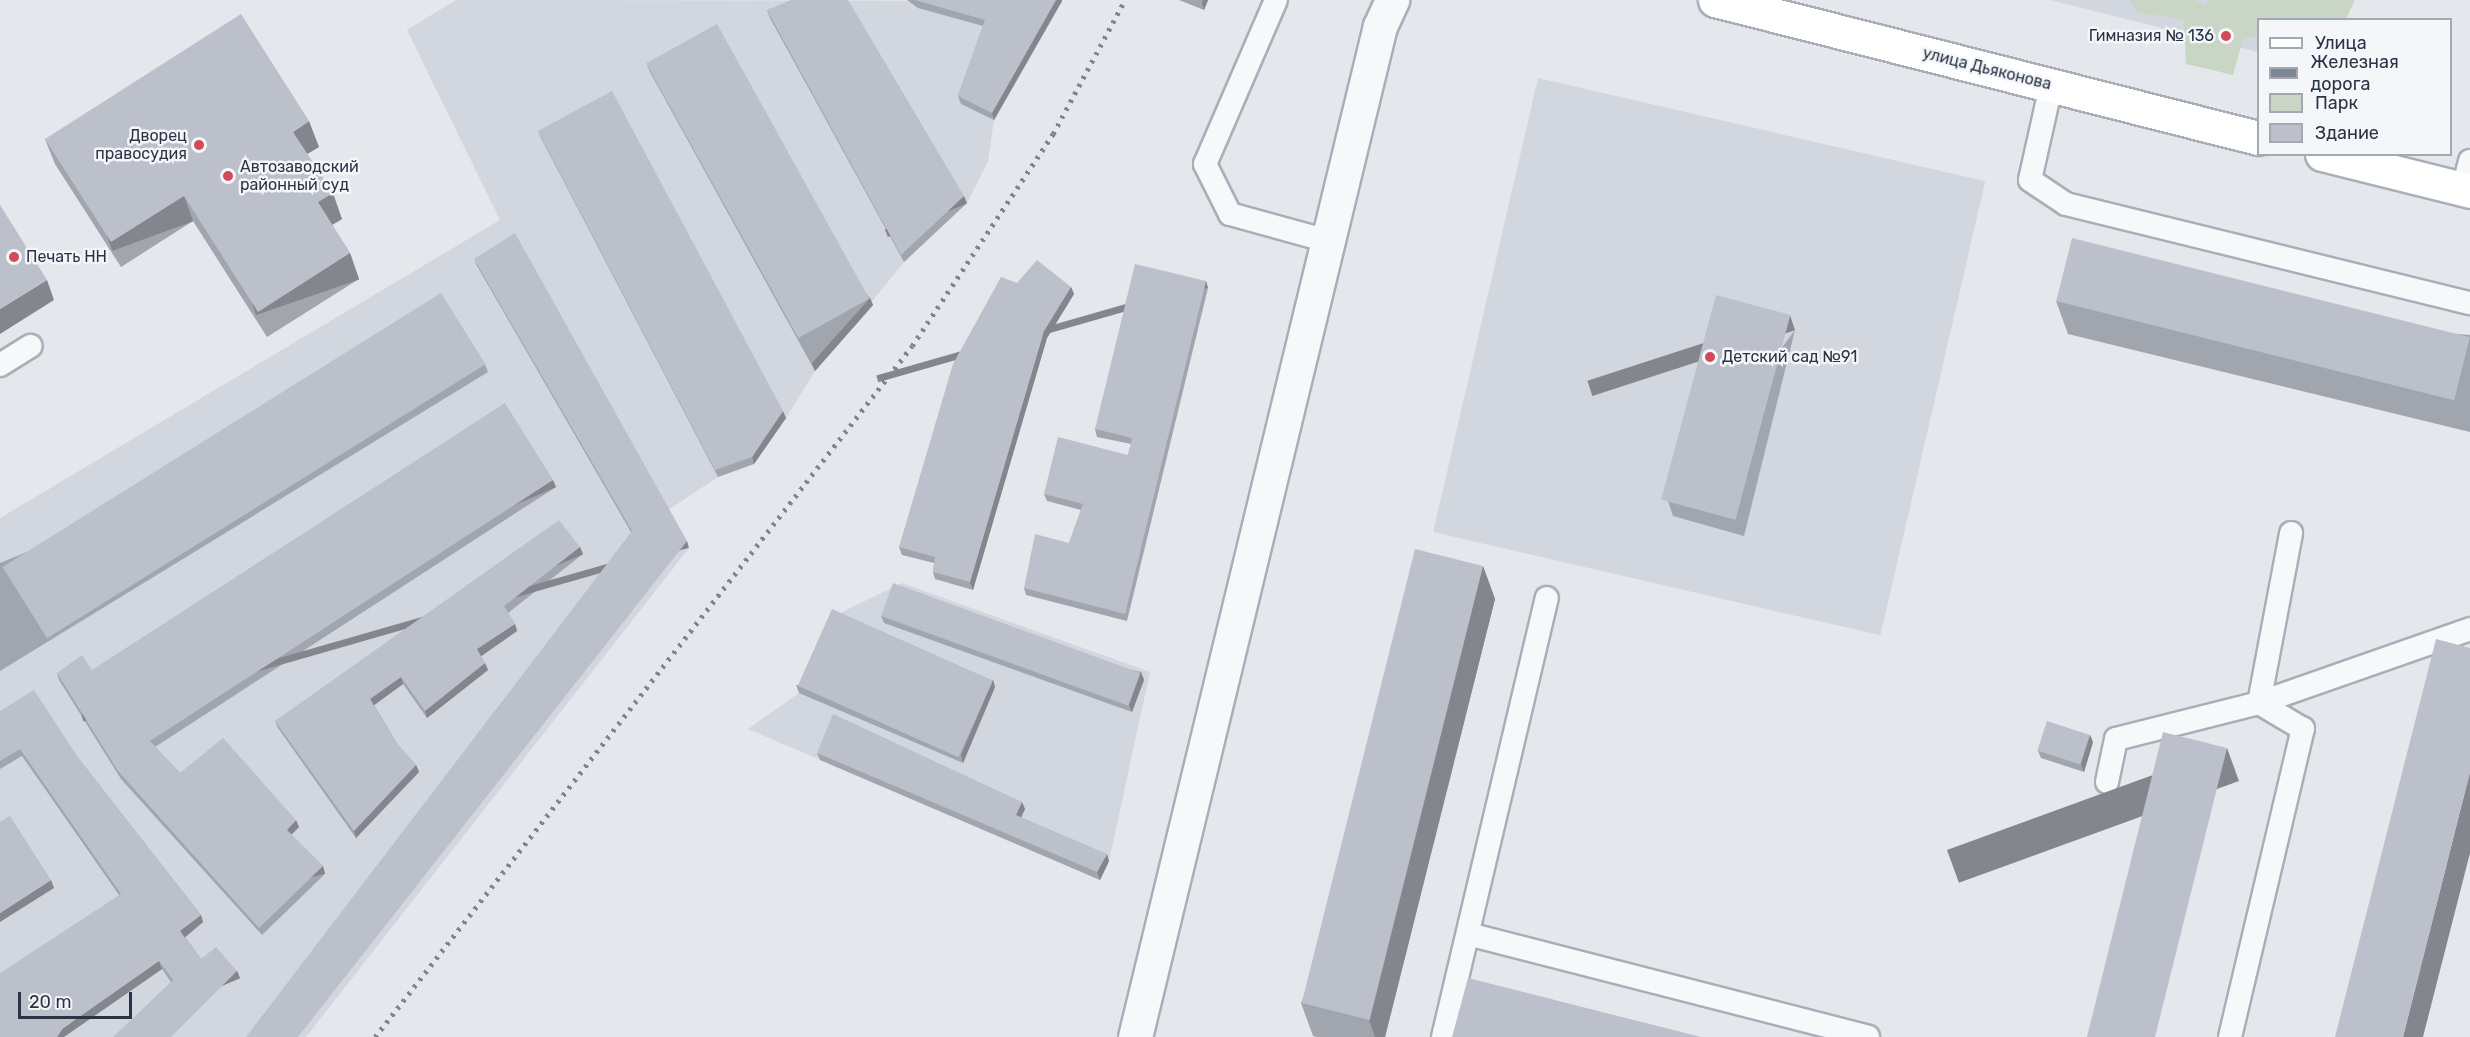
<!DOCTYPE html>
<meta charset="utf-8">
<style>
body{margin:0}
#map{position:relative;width:2470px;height:1037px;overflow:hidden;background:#e4e7ec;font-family:Rubik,sans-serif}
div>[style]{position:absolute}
.built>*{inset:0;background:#d2d6de;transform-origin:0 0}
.green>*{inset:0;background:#c9d6c5}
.roads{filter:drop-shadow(2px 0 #a9aeb7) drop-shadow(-2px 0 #a9aeb7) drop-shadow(0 2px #a9aeb7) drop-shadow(0 -2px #a9aeb7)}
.lane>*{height:22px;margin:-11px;padding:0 11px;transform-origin:11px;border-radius:11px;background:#f7f8fa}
.street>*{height:33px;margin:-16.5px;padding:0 16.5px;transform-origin:16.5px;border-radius:16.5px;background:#f7f8fa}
.secondary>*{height:33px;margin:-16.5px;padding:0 16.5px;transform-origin:16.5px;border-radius:16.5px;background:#fff}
.rail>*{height:4.5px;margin-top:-2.25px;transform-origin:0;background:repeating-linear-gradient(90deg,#7d8696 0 3px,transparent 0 9px)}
.wall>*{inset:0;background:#a1a5ae}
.shaded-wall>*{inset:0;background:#83868d;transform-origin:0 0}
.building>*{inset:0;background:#bbc0ca;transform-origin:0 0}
.dots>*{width:16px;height:16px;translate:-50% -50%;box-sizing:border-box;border:3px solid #f4f6f9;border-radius:50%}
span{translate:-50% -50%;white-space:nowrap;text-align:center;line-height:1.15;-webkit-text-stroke:5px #f4f6f9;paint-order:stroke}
.poi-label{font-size:16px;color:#2b3445}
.right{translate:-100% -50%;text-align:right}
.left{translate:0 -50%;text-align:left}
.street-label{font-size:16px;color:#2b3445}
.legend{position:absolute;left:2257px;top:18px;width:195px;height:138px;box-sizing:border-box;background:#f4f6f9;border:2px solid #a4a8b1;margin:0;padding:8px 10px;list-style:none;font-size:18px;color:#2b3445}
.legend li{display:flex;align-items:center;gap:12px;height:30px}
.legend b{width:30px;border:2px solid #a4a8b1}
.scale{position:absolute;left:18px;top:992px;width:114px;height:27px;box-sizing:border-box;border:3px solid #2b3445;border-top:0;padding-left:8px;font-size:18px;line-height:21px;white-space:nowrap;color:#2b3445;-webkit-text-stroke:4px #f4f6f9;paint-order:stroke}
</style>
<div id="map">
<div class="built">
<div style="clip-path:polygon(456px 0,1062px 1px,994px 120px,988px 161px,967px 203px,904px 262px,815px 371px,786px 418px,718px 477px,668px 510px,689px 548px,306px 1037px,0 1037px,0 518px,500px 220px,407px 30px)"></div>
<div style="clip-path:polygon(2050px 0,2336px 0,2258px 20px,2258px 52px)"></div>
<div style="left:1538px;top:78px;width:459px;height:466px;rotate:13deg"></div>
<div style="clip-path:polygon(902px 583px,1150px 672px,1109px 861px,1100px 880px,748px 729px,799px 693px,834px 616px)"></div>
</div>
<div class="green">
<div style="clip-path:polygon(2130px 0,2195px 0,2205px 5px,2209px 0,2355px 0,2346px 19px,2258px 20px,2258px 36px,2243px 39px,2233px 75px,2186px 64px,2184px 20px,2137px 12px)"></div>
</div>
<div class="roads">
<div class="lane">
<div style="left:1276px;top:0;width:179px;rotate:113.4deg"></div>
<div style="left:1205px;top:164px;width:56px;rotate:63.4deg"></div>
<div style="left:1230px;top:214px;width:102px;rotate:15.4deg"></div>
<div style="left:2051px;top:86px;width:96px;rotate:102.6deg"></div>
<div style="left:2030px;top:180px;width:43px;rotate:33.7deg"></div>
<div style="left:2066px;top:204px;width:416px;rotate:13.8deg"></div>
<div style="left:2463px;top:189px;width:29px;rotate:-76deg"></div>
<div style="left:0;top:365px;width:36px;rotate:-32deg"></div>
<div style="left:2107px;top:782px;width:44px;rotate:-78.2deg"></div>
<div style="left:2116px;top:739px;width:147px;rotate:-14.1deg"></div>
<div style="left:2259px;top:703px;width:224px;rotate:-19.3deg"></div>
<div style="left:1468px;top:934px;width:413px;rotate:14.4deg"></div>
<div style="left:1443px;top:1037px;width:451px;rotate:-76.7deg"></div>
<div style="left:2230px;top:1037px;width:317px;rotate:-76.7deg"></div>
<div style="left:2303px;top:729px;width:51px;rotate:-149.4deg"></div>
<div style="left:2259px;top:703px;width:173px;rotate:-79.3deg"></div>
</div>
<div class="street">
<div style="left:1135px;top:1037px;width:1040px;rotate:-76.38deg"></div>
<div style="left:1380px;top:26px;width:29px;rotate:-65deg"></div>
</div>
<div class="secondary">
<div style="left:1715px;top:0;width:560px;rotate:14.26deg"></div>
<div style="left:2322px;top:154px;width:153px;rotate:14deg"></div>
</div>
</div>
<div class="rail">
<div style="left:375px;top:1037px;width:875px;rotate:-52.15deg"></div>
<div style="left:912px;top:346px;width:255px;rotate:-56.4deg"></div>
<div style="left:1053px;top:134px;width:152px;rotate:-61.8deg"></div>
</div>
<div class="wall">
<div style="clip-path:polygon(907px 0,1062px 0,1062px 1px,994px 120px,961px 104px,958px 96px,983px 26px,918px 8px)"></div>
<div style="clip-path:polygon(1179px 0,1208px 0,1204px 10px)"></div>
<div style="clip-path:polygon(767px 10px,967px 203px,904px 262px,770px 18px)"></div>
<div style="clip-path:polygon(647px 65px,870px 298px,873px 305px,815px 371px,650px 72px)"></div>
<div style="clip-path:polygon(538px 131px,786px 418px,754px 464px,718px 477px,541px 138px)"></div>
<div style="clip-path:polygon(45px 139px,319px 147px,307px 154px,342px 219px,332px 225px,350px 253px,359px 279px,267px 337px,193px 221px,121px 267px,55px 164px)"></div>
<div style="clip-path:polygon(474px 259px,689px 548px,631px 532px,477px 266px)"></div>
<div style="clip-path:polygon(1206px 281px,1208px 288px,1127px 621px,1026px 595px,1024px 588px,1069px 543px,1081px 510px,1047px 501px,1044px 494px,1128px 455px,1131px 444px,1097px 437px,1095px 429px)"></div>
<div style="clip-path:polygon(1017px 283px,1071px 287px,1074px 294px,1047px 338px,973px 590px,935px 579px,933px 572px,934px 563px,902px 555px,899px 547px)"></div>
<div style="clip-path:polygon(2056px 301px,2470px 335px,2470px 432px,2068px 334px)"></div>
<div style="clip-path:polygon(1795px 330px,1744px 536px,1673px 516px,1668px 501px)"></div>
<div style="clip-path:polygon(485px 364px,488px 372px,0 671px,0 563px)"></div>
<div style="clip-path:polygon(556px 487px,155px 747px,180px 773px,299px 827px,291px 835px,323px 866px,325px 874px,262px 935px,121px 779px,59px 680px,57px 673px,92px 670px)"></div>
<div style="clip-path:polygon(580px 547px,583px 554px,508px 613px,515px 624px,517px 631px,481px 656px,488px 670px,427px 718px,403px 684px,374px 705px,398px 745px,416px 765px,419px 772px,356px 838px,278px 728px,275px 721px)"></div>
<div style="clip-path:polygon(1483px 566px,1495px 599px,1385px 1037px,1317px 1037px,1313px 1036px,1301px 1003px)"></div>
<div style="clip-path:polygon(881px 616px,1141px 672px,1144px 680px,1132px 712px,884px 623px)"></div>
<div style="clip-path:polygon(993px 680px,995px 687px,963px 763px,799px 693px,796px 685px)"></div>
<div style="clip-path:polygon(0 711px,79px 759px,201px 915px,203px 922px,185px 937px,201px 959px,237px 971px,240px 978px,171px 982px,162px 969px,65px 1036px,119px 895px,22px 756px,0 769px)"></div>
<div style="clip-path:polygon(2090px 735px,2093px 742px,2084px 772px,2041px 758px,2038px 751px)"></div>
<div style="clip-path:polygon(817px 753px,1022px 802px,1025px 809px,1021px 817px,1109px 861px,1100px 880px,820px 760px)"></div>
</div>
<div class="shaded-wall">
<div style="clip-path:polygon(1056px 0,1062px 0,1062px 1px,994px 120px,992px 113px)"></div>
<div style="clip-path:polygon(1203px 0,1208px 0,1204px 10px,1202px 3px)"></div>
<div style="clip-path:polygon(309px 121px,319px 147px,302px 157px,293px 132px)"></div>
<div style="clip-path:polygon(333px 193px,342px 219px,327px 228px,318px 202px)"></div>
<div style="left:184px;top:196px;width:27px;height:86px;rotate:70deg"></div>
<div style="left:964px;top:196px;width:8px;height:86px;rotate:67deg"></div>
<div style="left:350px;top:253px;width:28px;height:109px;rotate:71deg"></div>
<div style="clip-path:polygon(47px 280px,54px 300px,0 334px,0 309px)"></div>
<div style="left:1206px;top:281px;width:7px;height:343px;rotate:74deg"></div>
<div style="clip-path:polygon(1071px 287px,1074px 294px,1047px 338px,973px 590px,970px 582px,1044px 331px)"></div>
<div style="clip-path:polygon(870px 298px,873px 305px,815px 371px,812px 363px)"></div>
<div style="left:1790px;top:315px;width:16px;height:213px;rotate:72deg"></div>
<div style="clip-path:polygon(783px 411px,786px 418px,754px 464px,752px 457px)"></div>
<div style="left:553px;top:480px;width:8px;height:480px;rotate:67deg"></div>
<div style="left:687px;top:541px;width:7px;height:630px;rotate:74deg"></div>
<div style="left:580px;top:547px;width:8px;height:96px;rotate:67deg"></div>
<div style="clip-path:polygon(1483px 566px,1495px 599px,1385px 1037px,1375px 1037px,1369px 1020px)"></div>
<div style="clip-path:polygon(515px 624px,517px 631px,480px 657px,477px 649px)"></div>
<div style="clip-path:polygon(485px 663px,488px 670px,427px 718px,425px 711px)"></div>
<div style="clip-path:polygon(1141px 672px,1144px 680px,1132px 712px,1129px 705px)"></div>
<div style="clip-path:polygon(401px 677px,403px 684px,373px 706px,370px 699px)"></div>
<div style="clip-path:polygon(993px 680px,995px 687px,963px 763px,961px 755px)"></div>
<div style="clip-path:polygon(2090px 735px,2093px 742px,2084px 772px,2081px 764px)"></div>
<div style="left:2227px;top:748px;width:35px;height:298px;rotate:70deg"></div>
<div style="clip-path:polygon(416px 765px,419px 772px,356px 838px,354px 831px)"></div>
<div style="clip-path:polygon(2470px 772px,2470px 853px,2423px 1037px,2403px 1037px)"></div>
<div style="clip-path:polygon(1022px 802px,1025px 809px,1019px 822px,1016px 815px)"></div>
<div style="clip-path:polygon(296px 820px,299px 827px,289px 837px,287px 830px)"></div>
<div style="clip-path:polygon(1107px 854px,1109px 861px,1100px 880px,1097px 872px)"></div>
<div style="left:323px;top:866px;width:8px;height:89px;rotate:76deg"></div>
<div style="clip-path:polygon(51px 880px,54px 888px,0 922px,0 913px)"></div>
<div style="clip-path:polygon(201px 915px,203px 922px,183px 939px,180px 931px)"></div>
<div style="clip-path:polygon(159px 961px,162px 969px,64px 1037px,57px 1037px,62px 1029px)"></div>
<div style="left:237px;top:971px;width:8px;height:93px;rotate:67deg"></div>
</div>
<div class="building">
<div style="clip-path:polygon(791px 0,848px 0,964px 196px,901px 255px,767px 10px)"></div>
<div style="clip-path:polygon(915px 0,1056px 0,992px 113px,958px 96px,985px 20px)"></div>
<div style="clip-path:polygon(241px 14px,309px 121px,293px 132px,333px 193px,318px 202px,350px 253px,258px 312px,184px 196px,111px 242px,45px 139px)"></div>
<div style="left:717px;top:24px;width:314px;height:81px;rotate:61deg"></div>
<div style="clip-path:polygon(612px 91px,783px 411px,752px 457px,715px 470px,538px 131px)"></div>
<div style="clip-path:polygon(0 205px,47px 280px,0 309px)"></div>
<div style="clip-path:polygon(515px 233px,687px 541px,298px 1037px,246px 1037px,632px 531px,474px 259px)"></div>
<div style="left:2072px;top:238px;width:410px;height:65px;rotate:14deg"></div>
<div style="clip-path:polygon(1037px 260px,1071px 287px,1044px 331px,970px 582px,933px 572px,935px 557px,899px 547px,953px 364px,1001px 277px,1017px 283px)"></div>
<div style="clip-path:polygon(1135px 264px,1206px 281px,1125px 614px,1024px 588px,1035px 534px,1069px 543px,1083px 504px,1044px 494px,1058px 437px,1128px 455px,1132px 438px,1095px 429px)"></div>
<div style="left:441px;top:293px;width:84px;height:517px;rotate:58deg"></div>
<div style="left:1716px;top:295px;width:77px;height:212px;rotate:15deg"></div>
<div style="clip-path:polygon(505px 403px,553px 480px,150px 741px,180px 773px,223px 738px,296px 820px,287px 830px,323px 866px,259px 928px,118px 771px,57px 673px,82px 655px,92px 670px)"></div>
<div style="clip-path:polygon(559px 520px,580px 547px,504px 606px,515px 624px,477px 649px,485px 663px,425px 711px,401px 677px,370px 699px,398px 745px,416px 765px,354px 831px,275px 721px)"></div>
<div style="left:1415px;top:549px;width:70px;height:468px;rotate:14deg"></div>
<div style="left:893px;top:583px;width:263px;height:35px;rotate:20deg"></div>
<div style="left:832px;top:609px;width:176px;height:84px;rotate:24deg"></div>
<div style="clip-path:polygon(2436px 639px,2470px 648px,2470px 772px,2403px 1037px,2335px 1037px)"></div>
<div style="clip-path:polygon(34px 690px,79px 759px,201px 915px,180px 931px,201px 959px,216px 947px,237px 971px,171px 1037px,113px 1037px,173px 980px,159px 961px,62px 1029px,57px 1037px,0 1037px,0 973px,121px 894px,20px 749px,0 761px,0 711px)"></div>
<div style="clip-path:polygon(833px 714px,1022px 802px,1016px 815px,1107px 854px,1097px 872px,817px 753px)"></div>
<div style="left:2047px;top:721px;width:45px;height:31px;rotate:18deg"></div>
<div style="left:2163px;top:732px;width:66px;height:315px;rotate:14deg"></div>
<div style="clip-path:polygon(10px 816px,51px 880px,0 913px,0 822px)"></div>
<div style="clip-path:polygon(1468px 978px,1701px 1037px,1452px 1037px)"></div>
</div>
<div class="dots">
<div style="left:2226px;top:36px;background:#d1495b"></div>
<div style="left:199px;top:145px;background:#d1495b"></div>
<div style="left:228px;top:176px;background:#d1495b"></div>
<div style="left:14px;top:257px;background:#d1495b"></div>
<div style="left:1710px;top:357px;background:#d1495b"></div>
</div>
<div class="poi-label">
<span class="right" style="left:2214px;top:36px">Гимназия № 136</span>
<span class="right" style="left:187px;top:145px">Дворец<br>правосудия</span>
<span class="left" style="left:240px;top:176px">Автозаводский<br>районный суд</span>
<span class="left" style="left:26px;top:257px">Печать НН</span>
<span class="left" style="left:1722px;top:357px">Детский сад №91</span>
</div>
<div class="street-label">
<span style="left:1987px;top:69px;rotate:14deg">улица Дьяконова</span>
</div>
<ul class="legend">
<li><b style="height:8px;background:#fff"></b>Улица</li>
<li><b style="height:8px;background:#7d8696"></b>Железная дорога</li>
<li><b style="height:16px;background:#c9d6c5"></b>Парк</li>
<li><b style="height:16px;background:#bbc0ca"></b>Здание</li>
</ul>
<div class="scale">20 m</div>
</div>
